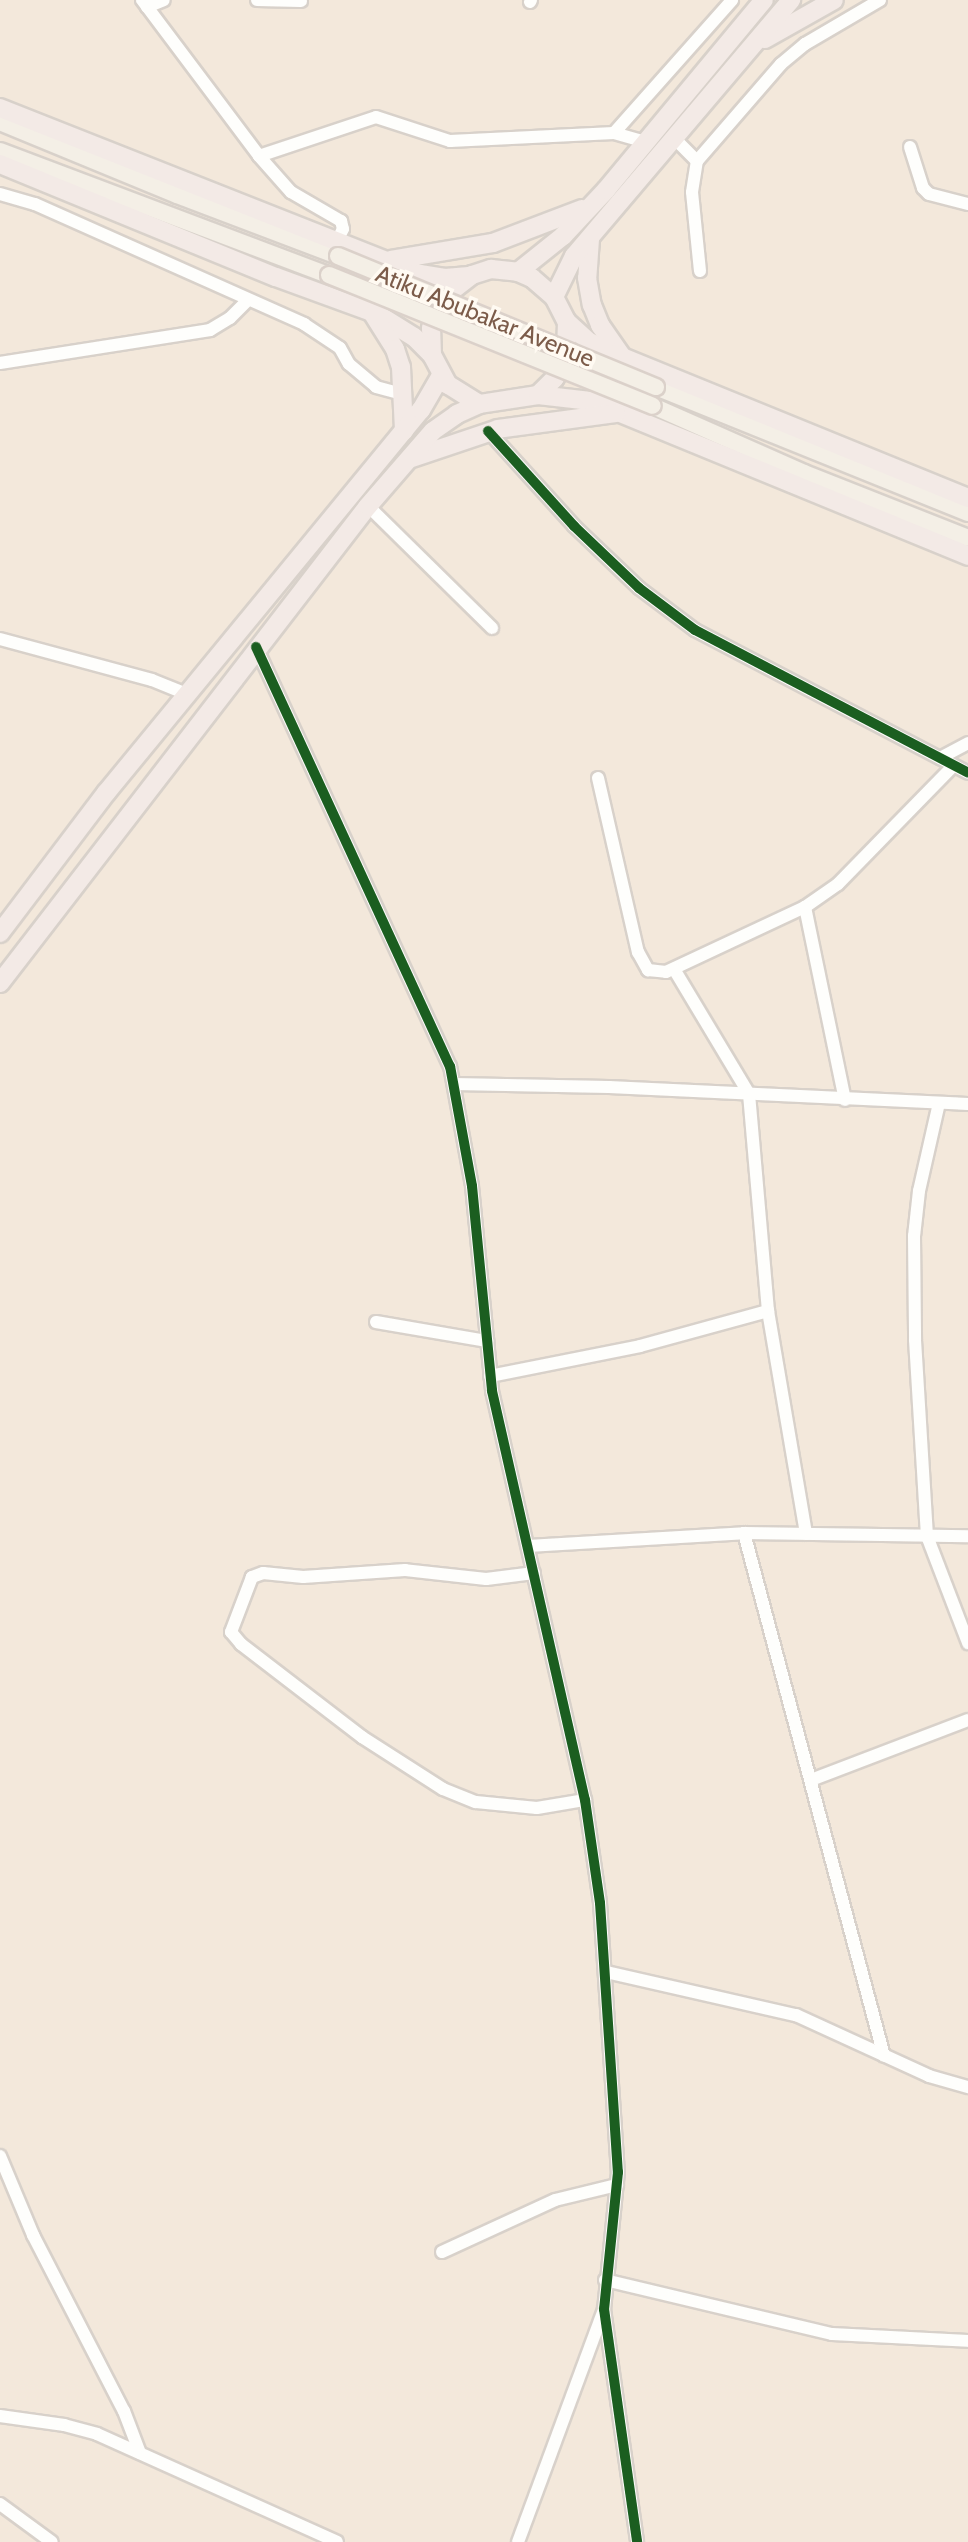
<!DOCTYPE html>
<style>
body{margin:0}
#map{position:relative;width:968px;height:2542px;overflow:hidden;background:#faf5ee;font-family:Cabin,sans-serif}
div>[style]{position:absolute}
.residential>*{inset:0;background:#f3e8db;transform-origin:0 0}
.roads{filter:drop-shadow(2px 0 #d8d1ca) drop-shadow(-2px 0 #d8d1ca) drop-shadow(0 2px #d8d1ca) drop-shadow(0 -2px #d8d1ca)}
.minor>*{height:12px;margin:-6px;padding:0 6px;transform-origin:6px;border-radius:6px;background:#fefefc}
.major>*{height:16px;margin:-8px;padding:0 8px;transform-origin:8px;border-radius:8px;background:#f4efe6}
.highway>*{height:18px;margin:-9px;padding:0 9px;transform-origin:9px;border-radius:9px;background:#f3eae6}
.bridges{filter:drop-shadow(2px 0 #dbd1ca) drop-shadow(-2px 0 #dbd1ca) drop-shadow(0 2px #dbd1ca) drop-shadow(0 -2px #dbd1ca)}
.major-bridge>*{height:16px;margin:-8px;padding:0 8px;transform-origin:8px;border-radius:8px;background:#f4efe6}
.cycleway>*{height:10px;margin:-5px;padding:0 5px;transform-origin:5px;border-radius:5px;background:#1b5e20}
span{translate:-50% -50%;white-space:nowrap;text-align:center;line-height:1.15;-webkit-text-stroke:7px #fffaf2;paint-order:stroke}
.street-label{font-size:24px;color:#7c5c4a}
</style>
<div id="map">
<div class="residential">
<div style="left:0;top:0;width:968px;height:2542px"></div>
</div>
<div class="roads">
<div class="minor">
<div style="left:142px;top:0;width:195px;rotate:53.1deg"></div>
<div style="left:259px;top:156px;width:48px;rotate:48.4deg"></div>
<div style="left:291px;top:192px;width:58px;rotate:30.1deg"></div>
<div style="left:341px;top:221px;width:8px;rotate:76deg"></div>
<div style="left:343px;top:229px;width:13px;rotate:117deg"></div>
<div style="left:257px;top:0;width:44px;rotate:1.3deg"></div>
<div style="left:530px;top:2px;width:2px;rotate:-63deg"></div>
<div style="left:147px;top:7px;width:18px;rotate:-22deg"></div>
<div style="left:614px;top:133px;width:178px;rotate:-48.4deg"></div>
<div style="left:675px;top:139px;width:31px;rotate:45deg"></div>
<div style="left:910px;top:147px;width:43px;rotate:72.4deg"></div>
<div style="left:923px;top:188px;width:8px;rotate:45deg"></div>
<div style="left:929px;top:194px;width:40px;rotate:14.4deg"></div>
<div style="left:259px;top:156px;width:123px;rotate:-18.4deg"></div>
<div style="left:376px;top:117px;width:78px;rotate:18deg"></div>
<div style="left:450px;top:141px;width:164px;rotate:-2.8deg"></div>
<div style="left:614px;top:133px;width:32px;rotate:16deg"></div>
<div style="left:0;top:194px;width:36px;rotate:16deg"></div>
<div style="left:35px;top:204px;width:295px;rotate:24deg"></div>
<div style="left:304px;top:324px;width:43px;rotate:33.7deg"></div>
<div style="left:340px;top:348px;width:18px;rotate:61deg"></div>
<div style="left:349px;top:364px;width:35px;rotate:40deg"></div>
<div style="left:376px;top:387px;width:28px;rotate:15deg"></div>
<div style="left:700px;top:271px;width:79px;rotate:-95.8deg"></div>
<div style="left:692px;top:192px;width:31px;rotate:-81deg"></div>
<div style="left:697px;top:161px;width:128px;rotate:-49.1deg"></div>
<div style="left:781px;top:64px;width:31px;rotate:-40deg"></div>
<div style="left:805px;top:44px;width:87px;rotate:-30.4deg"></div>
<div style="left:0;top:363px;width:213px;rotate:-8.9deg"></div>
<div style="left:210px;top:330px;width:23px;rotate:-31deg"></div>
<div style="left:230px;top:318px;width:24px;rotate:-45deg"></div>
<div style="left:488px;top:431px;width:128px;rotate:47.8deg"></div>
<div style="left:574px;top:526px;width:90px;rotate:43.6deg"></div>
<div style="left:639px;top:588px;width:70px;rotate:36.9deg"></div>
<div style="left:695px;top:630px;width:308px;rotate:27.6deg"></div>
<div style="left:368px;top:506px;width:174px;rotate:44.5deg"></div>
<div style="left:0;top:639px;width:157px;rotate:15.1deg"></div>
<div style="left:152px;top:680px;width:37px;rotate:22deg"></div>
<div style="left:256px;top:647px;width:462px;rotate:65.2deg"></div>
<div style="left:450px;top:1066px;width:122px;rotate:79.6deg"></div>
<div style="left:472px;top:1186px;width:206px;rotate:84.4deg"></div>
<div style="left:492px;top:1391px;width:419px;rotate:77.2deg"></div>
<div style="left:585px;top:1800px;width:104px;rotate:81.7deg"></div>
<div style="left:600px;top:1903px;width:270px;rotate:86.2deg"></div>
<div style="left:618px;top:2172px;width:138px;rotate:95.8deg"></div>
<div style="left:604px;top:2309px;width:235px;rotate:81.9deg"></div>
<div style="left:940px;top:758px;width:32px;rotate:-28deg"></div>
<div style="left:598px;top:778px;width:179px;rotate:77.1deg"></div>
<div style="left:638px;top:952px;width:21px;rotate:61deg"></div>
<div style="left:648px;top:970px;width:18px;rotate:6deg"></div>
<div style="left:666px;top:972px;width:153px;rotate:-25.1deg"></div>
<div style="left:805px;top:907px;width:40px;rotate:-34.9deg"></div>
<div style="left:838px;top:884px;width:165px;rotate:-45.7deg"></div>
<div style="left:805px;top:907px;width:197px;rotate:78.3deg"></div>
<div style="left:674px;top:969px;width:146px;rotate:59deg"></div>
<div style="left:749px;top:1094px;width:218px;rotate:85deg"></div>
<div style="left:768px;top:1311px;width:226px;rotate:80.3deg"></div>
<div style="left:454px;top:1084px;width:155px;rotate:1.1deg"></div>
<div style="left:609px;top:1087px;width:359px;rotate:2.7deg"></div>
<div style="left:939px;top:1103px;width:90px;rotate:102.8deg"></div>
<div style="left:919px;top:1191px;width:45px;rotate:96.3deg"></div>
<div style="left:914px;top:1236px;width:104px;rotate:89.4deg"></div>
<div style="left:915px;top:1340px;width:196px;rotate:86.5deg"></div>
<div style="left:927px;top:1536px;width:115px;rotate:69deg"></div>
<div style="left:376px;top:1322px;width:113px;rotate:9.7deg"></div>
<div style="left:490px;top:1376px;width:153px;rotate:-11.3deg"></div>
<div style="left:640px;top:1346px;width:133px;rotate:-15.3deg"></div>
<div style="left:744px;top:1533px;width:541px;rotate:75.01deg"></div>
<div style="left:528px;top:1546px;width:216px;rotate:-3.4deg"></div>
<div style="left:744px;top:1533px;width:224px;rotate:0.8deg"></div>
<div style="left:534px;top:1573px;width:48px;rotate:172.9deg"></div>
<div style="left:486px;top:1579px;width:81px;rotate:-173.7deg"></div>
<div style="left:405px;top:1570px;width:102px;rotate:176.1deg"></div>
<div style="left:303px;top:1577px;width:40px;rotate:-174.3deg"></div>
<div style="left:263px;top:1573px;width:12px;rotate:160deg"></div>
<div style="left:252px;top:1577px;width:59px;rotate:110.9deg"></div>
<div style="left:231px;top:1632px;width:16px;rotate:50deg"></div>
<div style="left:241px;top:1644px;width:153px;rotate:37.5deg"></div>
<div style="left:362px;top:1737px;width:96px;rotate:32.7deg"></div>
<div style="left:443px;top:1789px;width:35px;rotate:22deg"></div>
<div style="left:476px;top:1802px;width:61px;rotate:5.6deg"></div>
<div style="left:537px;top:1808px;width:49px;rotate:-9.5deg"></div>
<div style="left:811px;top:1780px;width:168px;rotate:-20.9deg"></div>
<div style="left:606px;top:1972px;width:195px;rotate:12.8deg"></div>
<div style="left:796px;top:2015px;width:146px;rotate:24.6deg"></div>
<div style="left:929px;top:2076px;width:41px;rotate:15.8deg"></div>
<div style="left:0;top:2156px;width:86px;rotate:67.3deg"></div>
<div style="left:33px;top:2235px;width:198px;rotate:62.7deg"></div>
<div style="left:124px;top:2411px;width:45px;rotate:69.1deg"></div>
<div style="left:442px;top:2252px;width:124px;rotate:-24.7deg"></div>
<div style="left:555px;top:2200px;width:64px;rotate:-13.6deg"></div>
<div style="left:605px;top:2280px;width:233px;rotate:13.4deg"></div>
<div style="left:832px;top:2334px;width:136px;rotate:2.9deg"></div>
<div style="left:0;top:2416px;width:65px;rotate:8deg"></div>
<div style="left:64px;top:2425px;width:34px;rotate:15deg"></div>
<div style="left:97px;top:2434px;width:263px;rotate:24.2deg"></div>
<div style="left:0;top:2504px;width:64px;rotate:36.2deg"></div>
<div style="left:518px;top:2542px;width:245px;rotate:-69.7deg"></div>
</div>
<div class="major">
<div style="left:0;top:122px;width:191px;rotate:22.4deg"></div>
<div style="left:177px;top:195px;width:172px;rotate:20.8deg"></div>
<div style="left:0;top:151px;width:352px;rotate:20.7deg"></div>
<div style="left:656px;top:387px;width:336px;rotate:22deg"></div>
<div style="left:653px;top:406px;width:165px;rotate:23.9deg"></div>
<div style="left:804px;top:473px;width:176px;rotate:21.6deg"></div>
</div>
<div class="highway">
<div style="left:765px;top:39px;width:79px;rotate:-29.5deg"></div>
<div style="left:0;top:108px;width:452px;rotate:21.6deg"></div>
<div style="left:420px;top:274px;width:25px;rotate:9deg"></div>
<div style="left:445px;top:278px;width:24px;rotate:-5deg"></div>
<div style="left:0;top:164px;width:298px;rotate:22.3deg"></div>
<div style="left:276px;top:277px;width:108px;rotate:20.1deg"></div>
<div style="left:377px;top:314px;width:44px;rotate:31.9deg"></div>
<div style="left:414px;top:337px;width:25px;rotate:45deg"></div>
<div style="left:590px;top:239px;width:39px;rotate:94deg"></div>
<div style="left:587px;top:278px;width:27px;rotate:80deg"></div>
<div style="left:592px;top:305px;width:22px;rotate:68deg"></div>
<div style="left:600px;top:325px;width:37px;rotate:55deg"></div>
<div style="left:391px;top:260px;width:103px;rotate:-9.5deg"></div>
<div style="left:493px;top:243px;width:95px;rotate:-20.9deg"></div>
<div style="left:518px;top:272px;width:15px;rotate:23deg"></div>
<div style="left:532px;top:278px;width:29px;rotate:41deg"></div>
<div style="left:554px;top:297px;width:28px;rotate:63deg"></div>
<div style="left:567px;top:322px;width:34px;rotate:92deg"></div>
<div style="left:566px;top:356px;width:25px;rotate:117deg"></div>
<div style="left:555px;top:378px;width:24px;rotate:135deg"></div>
<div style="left:538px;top:395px;width:60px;rotate:171.3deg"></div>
<div style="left:479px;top:404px;width:36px;rotate:-148deg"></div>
<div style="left:448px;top:385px;width:34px;rotate:-118deg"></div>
<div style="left:432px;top:355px;width:27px;rotate:-92deg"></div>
<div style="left:431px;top:328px;width:35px;rotate:-66deg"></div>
<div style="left:445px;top:296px;width:34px;rotate:-38deg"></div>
<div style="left:472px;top:275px;width:20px;rotate:-18deg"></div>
<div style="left:491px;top:269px;width:27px;rotate:6deg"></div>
<div style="left:518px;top:272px;width:58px;rotate:-38.7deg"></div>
<div style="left:563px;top:236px;width:63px;rotate:-46.9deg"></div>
<div style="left:606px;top:190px;width:247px;rotate:-50.3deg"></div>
<div style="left:554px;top:297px;width:46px;rotate:-64deg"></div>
<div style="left:574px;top:256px;width:336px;rotate:-49.7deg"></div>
<div style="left:373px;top:314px;width:41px;rotate:57.8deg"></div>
<div style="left:395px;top:349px;width:19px;rotate:72deg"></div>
<div style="left:401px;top:367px;width:64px;rotate:87.3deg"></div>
<div style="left:567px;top:322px;width:30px;rotate:42deg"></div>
<div style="left:589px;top:342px;width:29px;rotate:25deg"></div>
<div style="left:615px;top:354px;width:381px;rotate:22.2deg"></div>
<div style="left:538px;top:395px;width:53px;rotate:6.5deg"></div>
<div style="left:591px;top:401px;width:408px;rotate:22.3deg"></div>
<div style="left:412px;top:458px;width:91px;rotate:-18.6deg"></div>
<div style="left:498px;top:429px;width:119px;rotate:-7.7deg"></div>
<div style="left:0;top:933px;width:176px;rotate:-52.9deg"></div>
<div style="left:106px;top:793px;width:496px;rotate:-50.6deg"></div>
<div style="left:421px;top:410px;width:39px;rotate:-60deg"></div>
<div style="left:0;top:983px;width:602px;rotate:-52.35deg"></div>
<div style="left:368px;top:506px;width:99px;rotate:-49.1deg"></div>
<div style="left:433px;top:431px;width:29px;rotate:-35deg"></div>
<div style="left:457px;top:414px;width:24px;rotate:-24deg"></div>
</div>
</div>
<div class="bridges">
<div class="major-bridge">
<div style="left:338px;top:256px;width:344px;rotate:22.4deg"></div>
<div style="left:329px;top:275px;width:349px;rotate:22deg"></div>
</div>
</div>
<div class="cycleway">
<div style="left:488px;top:431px;width:128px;rotate:47.8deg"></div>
<div style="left:574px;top:526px;width:90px;rotate:43.6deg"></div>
<div style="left:639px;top:588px;width:70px;rotate:36.9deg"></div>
<div style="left:695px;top:630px;width:308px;rotate:27.6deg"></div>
<div style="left:256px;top:647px;width:462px;rotate:65.2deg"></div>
<div style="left:450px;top:1066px;width:122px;rotate:79.6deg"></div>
<div style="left:472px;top:1186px;width:206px;rotate:84.4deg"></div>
<div style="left:492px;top:1391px;width:419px;rotate:77.2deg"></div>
<div style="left:585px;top:1800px;width:104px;rotate:81.7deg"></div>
<div style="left:600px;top:1903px;width:270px;rotate:86.2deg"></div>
<div style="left:618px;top:2172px;width:138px;rotate:95.8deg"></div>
<div style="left:604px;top:2309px;width:235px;rotate:81.9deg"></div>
</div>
<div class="street-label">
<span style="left:485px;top:316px;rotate:22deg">Atiku Abubakar Avenue</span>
</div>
</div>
